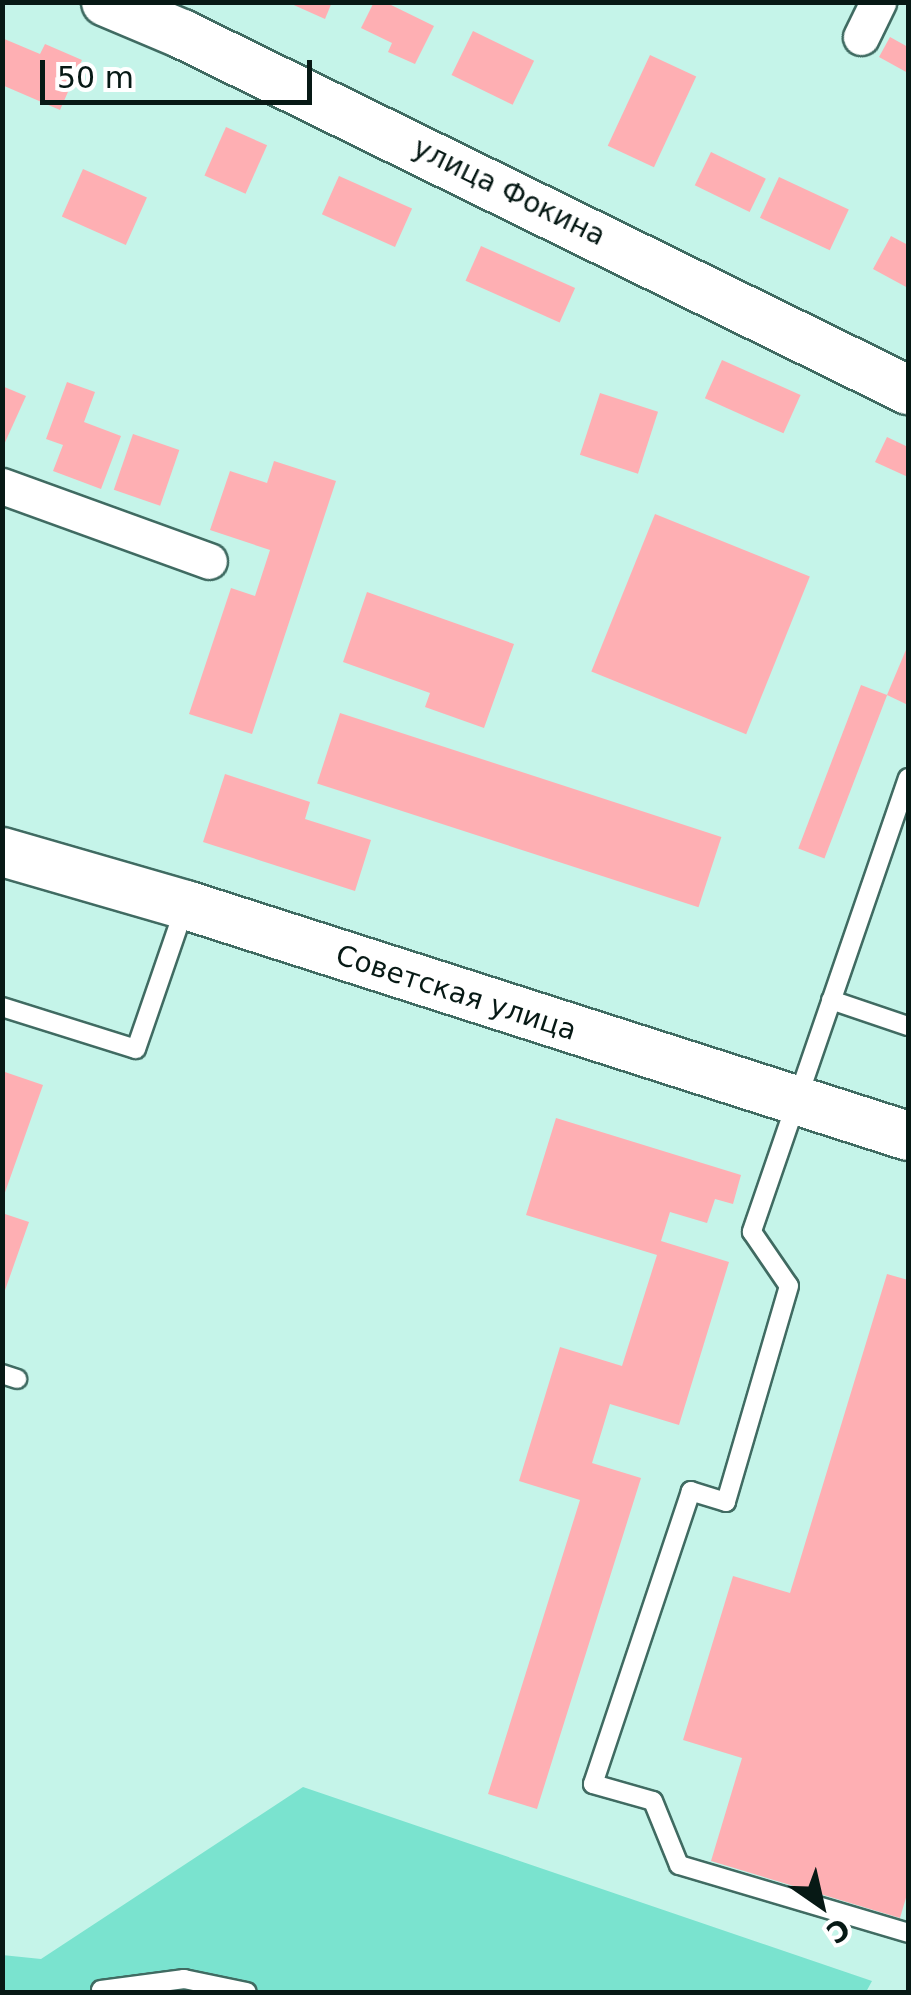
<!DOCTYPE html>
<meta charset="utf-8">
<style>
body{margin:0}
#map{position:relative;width:911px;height:1995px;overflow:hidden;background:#c5f4e9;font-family:"DejaVu Sans",sans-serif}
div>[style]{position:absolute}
.green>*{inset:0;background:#7ae3cf}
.building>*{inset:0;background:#feafb3;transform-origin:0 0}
.roads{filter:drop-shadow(2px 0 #406b62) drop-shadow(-2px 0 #406b62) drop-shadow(0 2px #406b62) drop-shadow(0 -2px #406b62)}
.service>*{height:18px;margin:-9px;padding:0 9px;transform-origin:9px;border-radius:9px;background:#fff}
.minor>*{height:35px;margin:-17.5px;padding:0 17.5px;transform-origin:17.5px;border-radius:17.5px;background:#fff}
.secondary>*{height:48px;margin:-24px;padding:0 24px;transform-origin:24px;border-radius:24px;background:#fff}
span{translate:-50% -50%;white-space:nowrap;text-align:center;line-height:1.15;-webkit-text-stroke:8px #fff;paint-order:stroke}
.street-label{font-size:28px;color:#071915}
.frame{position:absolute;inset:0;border:5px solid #071915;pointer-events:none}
.north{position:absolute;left:771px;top:1855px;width:100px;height:100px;-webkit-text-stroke:8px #fff;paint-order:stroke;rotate:146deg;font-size:28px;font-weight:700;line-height:40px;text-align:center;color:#071915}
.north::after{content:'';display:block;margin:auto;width:35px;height:45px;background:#071915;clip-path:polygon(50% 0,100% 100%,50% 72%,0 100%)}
.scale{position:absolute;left:40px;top:60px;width:272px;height:45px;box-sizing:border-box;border:5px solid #071915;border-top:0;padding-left:12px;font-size:30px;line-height:35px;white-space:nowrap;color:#071915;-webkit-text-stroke:8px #fff;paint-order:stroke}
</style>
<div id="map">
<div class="green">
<div style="clip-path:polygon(303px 1787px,872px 1981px,866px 1992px,3px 1992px,2px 1955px,41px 1959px)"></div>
</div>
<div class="building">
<div style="clip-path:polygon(287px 2px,332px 2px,325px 19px)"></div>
<div style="clip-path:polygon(374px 2px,385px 2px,434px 26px,415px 64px,388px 52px,392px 43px,361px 28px)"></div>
<div style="left:473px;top:31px;width:68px;height:49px;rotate:26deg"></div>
<div style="clip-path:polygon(890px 37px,908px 47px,908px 73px,879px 57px)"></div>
<div style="clip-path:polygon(2px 38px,40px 54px,45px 44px,82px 60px,60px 110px,2px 85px)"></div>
<div style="left:650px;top:55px;width:51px;height:100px;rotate:25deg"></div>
<div style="left:226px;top:127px;width:45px;height:53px;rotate:24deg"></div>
<div style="left:711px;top:152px;width:61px;height:37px;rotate:26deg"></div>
<div style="left:83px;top:169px;width:70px;height:52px;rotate:24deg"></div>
<div style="left:339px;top:176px;width:80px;height:42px;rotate:24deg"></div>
<div style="left:779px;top:177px;width:77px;height:45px;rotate:25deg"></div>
<div style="clip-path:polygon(891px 236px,908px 245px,908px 288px,873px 269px)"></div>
<div style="left:481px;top:246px;width:103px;height:38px;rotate:24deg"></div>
<div style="left:722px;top:360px;width:86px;height:42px;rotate:24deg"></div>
<div style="clip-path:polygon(67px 382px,95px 392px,84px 422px,121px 436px,101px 489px,53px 471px,63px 445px,46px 439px)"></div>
<div style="clip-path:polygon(2px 386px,26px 396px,2px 449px)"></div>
<div style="left:600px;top:393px;width:61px;height:65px;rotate:18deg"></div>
<div style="left:133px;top:434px;width:49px;height:59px;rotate:19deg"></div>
<div style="clip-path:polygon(887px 437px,908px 447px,908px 477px,875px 462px)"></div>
<div style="clip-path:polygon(274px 461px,336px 481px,252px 734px,189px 714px,231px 588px,255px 596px,270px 550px,210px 530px,230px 471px,267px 483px)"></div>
<div style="left:655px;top:514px;width:167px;height:170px;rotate:22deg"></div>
<div style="clip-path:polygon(367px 592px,514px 644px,484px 728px,425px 707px,430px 693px,343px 662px)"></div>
<div style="clip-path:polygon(908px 645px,908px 705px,887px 695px)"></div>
<div style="left:861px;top:685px;width:28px;height:175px;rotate:21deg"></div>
<div style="left:340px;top:713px;width:401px;height:74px;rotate:18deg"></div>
<div style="clip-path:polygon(225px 774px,310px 802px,305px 819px,371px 840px,355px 891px,203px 842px)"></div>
<div style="clip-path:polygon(2px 1071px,43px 1085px,3px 1198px,2px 1198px)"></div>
<div style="clip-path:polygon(556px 1118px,741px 1175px,733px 1204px,715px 1199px,707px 1223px,670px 1212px,661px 1241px,729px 1262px,679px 1425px,610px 1404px,592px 1463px,641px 1478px,537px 1809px,488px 1794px,580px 1500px,519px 1481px,560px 1347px,622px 1366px,657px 1255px,526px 1215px)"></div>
<div style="clip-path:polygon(2px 1213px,29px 1222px,3px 1296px,2px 1296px)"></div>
<div style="clip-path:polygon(887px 1274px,908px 1280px,908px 1891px,900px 1918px,711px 1861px,742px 1758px,683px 1740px,733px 1576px,790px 1593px)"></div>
</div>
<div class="roads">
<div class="service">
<div style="left:908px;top:778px;width:480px;rotate:109deg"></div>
<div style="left:752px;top:1232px;width:65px;rotate:55.6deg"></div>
<div style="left:789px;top:1286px;width:225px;rotate:106.3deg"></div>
<div style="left:726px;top:1502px;width:37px;rotate:-163deg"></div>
<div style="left:691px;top:1491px;width:309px;rotate:108.5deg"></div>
<div style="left:593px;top:1784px;width:62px;rotate:15.8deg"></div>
<div style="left:653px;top:1801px;width:69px;rotate:67.9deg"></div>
<div style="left:679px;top:1865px;width:239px;rotate:16.5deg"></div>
<div style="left:831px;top:1000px;width:81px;rotate:18.7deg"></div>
<div style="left:2px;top:1007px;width:140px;rotate:17.4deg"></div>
<div style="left:136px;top:1049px;width:150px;rotate:-71deg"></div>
<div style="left:2px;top:1374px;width:16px;rotate:18deg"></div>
<div style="left:101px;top:1990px;width:84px;rotate:-7.5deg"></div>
<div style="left:184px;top:1979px;width:64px;rotate:11.7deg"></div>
</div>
<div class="minor">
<div style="left:861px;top:37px;width:39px;rotate:-64deg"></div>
<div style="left:2px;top:486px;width:220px;rotate:19.9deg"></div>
</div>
<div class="secondary">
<div style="left:106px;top:2px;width:82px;rotate:22.8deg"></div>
<div style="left:182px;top:34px;width:809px;rotate:26.12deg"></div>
<div style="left:2px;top:852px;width:191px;rotate:16.1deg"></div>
<div style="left:186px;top:905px;width:758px;rotate:17.74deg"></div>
</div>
</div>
<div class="street-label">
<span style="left:509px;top:192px;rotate:26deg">улица Фокина</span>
<span style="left:456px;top:993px;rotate:18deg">Советская улица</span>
</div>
<div class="frame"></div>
<div class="north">С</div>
<div class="scale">50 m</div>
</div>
